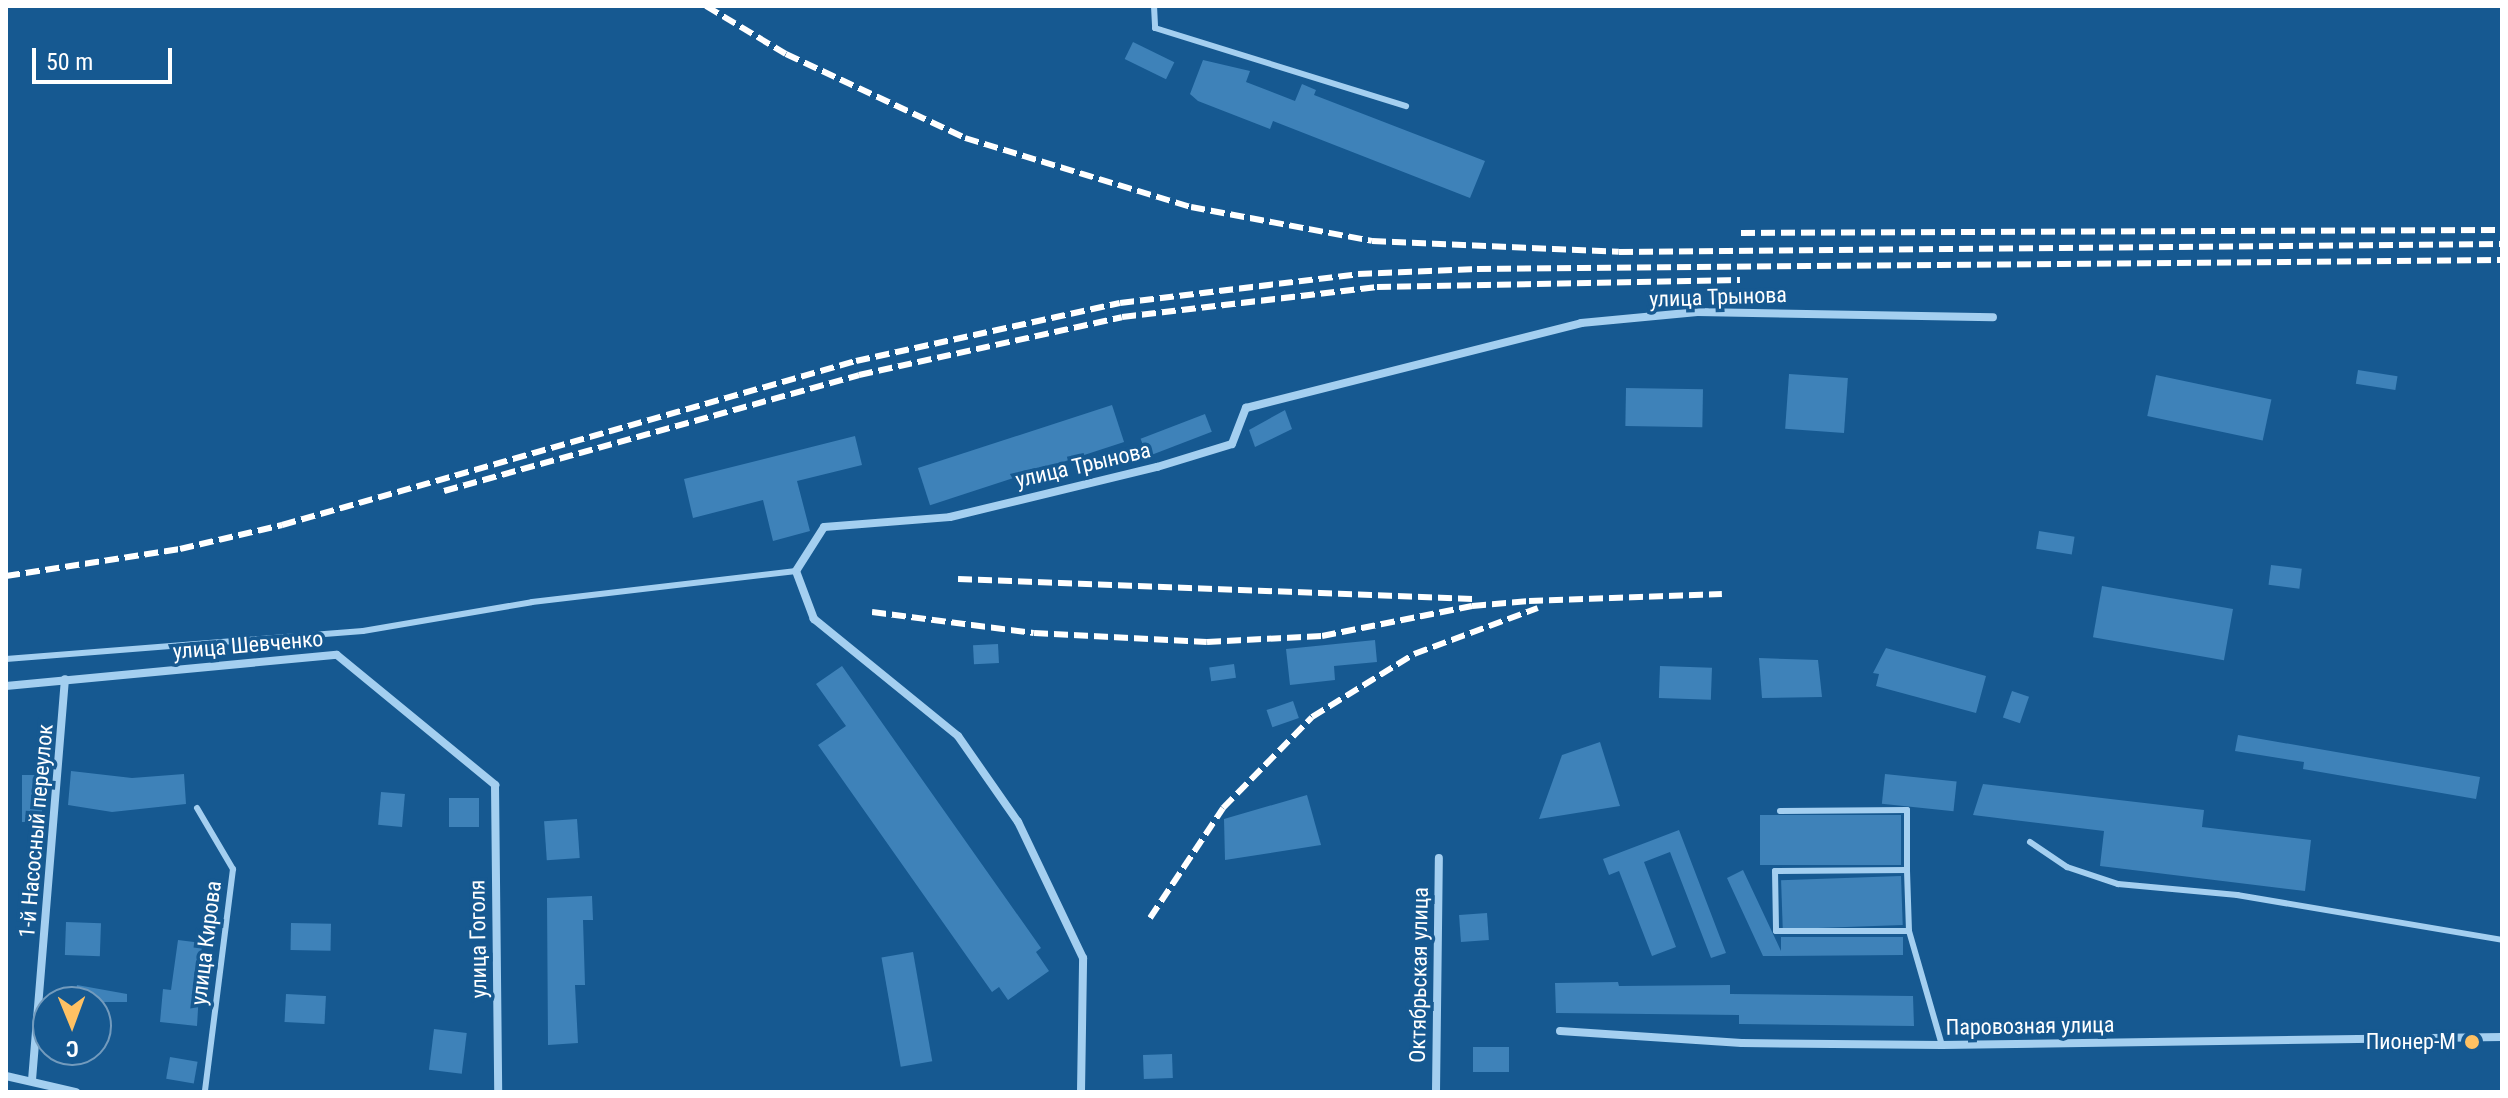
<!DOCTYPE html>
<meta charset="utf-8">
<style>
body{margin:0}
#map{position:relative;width:2508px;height:1098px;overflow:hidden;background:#165991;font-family:"Roboto Condensed",sans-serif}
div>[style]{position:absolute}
.building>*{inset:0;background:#3e82b9;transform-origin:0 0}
.lane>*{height:6px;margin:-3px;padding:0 3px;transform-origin:3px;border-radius:3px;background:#a4cff0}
.street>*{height:8px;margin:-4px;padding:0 4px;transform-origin:4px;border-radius:4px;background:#a4cff0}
.rail>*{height:6px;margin-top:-3px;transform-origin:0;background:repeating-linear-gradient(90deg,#fff 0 14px,transparent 0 20px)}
.dots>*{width:22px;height:22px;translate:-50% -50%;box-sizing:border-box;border:4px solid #165991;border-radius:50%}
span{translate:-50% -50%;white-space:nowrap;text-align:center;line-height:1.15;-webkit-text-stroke:7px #165991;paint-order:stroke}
.street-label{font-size:22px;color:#fff}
.poi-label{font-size:22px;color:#fff}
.right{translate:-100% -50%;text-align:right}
.frame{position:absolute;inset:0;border:8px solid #fff;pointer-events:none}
.north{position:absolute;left:32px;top:986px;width:80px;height:80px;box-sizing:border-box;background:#165991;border:2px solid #739bbd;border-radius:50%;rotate:179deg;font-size:22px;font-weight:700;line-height:32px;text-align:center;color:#fff}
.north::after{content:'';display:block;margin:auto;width:28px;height:36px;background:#ffc163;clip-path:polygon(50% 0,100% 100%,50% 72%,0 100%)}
.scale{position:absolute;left:32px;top:48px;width:140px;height:36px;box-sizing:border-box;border:4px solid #fff;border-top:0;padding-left:10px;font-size:24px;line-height:28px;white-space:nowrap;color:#fff;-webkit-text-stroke:6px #165991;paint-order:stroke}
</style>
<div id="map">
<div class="building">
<div style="left:1133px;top:42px;width:46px;height:19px;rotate:26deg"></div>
<div style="clip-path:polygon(1203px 60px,1250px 71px,1246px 82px,1295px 101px,1302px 84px,1316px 90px,1314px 95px,1485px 161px,1470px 198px,1273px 121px,1270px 129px,1198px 101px,1190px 94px)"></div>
<div style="left:2358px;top:370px;width:40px;height:14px;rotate:9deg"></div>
<div style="left:1789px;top:374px;width:59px;height:55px;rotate:4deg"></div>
<div style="left:2156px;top:375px;width:118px;height:42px;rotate:12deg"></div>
<div style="left:1626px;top:388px;width:77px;height:38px;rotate:1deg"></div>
<div style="left:1112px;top:405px;width:39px;height:204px;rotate:72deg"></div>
<div style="clip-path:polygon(1285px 410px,1292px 429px,1255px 447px,1249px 430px)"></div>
<div style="left:1205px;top:414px;width:19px;height:69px;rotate:69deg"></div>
<div style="clip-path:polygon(855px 436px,862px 465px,797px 481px,810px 531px,773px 541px,763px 500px,693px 518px,684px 479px)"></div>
<div style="left:2039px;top:531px;width:36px;height:18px;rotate:9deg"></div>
<div style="left:2271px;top:565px;width:31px;height:20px;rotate:7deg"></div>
<div style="left:2102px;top:586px;width:133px;height:52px;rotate:10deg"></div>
<div style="clip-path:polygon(1375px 640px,1377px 662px,1334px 666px,1335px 680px,1290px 685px,1286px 649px)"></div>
<div style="left:998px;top:644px;width:19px;height:25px;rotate:87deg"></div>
<div style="clip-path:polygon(1886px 648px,1986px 676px,1976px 713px,1876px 686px,1879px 674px,1873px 673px)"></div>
<div style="clip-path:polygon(1759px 658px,1818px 660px,1822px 697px,1762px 698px)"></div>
<div style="left:1234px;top:664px;width:14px;height:25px;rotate:82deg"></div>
<div style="clip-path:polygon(842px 666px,1041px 948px,1036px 952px,1049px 971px,1008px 1000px,999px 987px,992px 992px,818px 745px,846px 726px,816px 684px)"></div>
<div style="left:1660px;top:666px;width:52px;height:32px;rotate:2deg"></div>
<div style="left:2012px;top:691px;width:18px;height:28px;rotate:19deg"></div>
<div style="left:1293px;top:701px;width:18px;height:28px;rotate:71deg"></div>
<div style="clip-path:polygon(2238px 735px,2480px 777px,2476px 799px,2303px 769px,2304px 762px,2235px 751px)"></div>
<div style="clip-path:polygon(1600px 742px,1620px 806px,1539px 819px,1562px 755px)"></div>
<div style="clip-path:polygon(71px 771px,132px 778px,184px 774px,186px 804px,112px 812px,68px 805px)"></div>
<div style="left:1885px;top:774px;width:72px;height:30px;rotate:6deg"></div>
<div style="left:22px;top:775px;width:20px;height:47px"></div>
<div style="clip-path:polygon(1983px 784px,2204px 810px,2202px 827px,2311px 840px,2305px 891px,2100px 866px,2104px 831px,1973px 815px)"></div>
<div style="left:381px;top:792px;width:24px;height:33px;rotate:5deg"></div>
<div style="clip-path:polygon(1307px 795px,1321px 845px,1225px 860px,1224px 819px)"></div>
<div style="left:449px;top:798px;width:30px;height:29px"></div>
<div style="left:1760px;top:815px;width:141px;height:50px"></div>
<div style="left:577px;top:819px;width:39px;height:33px;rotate:86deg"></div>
<div style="clip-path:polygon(1679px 830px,1726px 953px,1711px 958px,1670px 852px,1644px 862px,1676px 947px,1652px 956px,1619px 871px,1609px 875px,1603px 859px)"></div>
<div style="clip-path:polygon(1743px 870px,1781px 951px,1781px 937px,1903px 937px,1903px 955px,1763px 956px,1727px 878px)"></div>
<div style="left:1901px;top:876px;width:49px;height:120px;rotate:88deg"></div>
<div style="clip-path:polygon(592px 896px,593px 920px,583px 920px,585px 985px,575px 985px,578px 1043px,548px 1045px,547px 898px)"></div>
<div style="left:1487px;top:913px;width:27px;height:28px;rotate:86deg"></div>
<div style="left:66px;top:922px;width:35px;height:33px;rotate:2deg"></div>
<div style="left:291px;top:923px;width:40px;height:27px;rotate:1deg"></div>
<div style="clip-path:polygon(178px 940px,202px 943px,197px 1026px,160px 1022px,163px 989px,171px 990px)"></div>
<div style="left:913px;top:952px;width:111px;height:32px;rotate:80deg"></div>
<div style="clip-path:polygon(1618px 982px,1619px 986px,1730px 985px,1730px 994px,1913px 996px,1914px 1026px,1739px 1024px,1739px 1015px,1556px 1013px,1555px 983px)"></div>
<div style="clip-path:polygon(77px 985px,127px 994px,127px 1002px,74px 1002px)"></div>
<div style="left:286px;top:994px;width:40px;height:28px;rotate:3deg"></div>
<div style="left:434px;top:1029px;width:33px;height:41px;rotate:7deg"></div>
<div style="left:1473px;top:1047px;width:36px;height:25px"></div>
<div style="left:1172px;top:1054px;width:24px;height:29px;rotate:88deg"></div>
<div style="left:170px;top:1057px;width:28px;height:22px;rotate:10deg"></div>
</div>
<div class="lane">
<div style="left:1154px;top:6px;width:22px;rotate:87deg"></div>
<div style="left:1155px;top:28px;width:263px;rotate:17.3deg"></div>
<div style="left:6px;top:659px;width:358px;rotate:-4.5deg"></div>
<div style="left:363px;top:631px;width:171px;rotate:-9.7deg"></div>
<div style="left:532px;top:602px;width:266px;rotate:-6.7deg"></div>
<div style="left:197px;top:808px;width:71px;rotate:59.5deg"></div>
<div style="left:233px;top:869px;width:225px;rotate:97.2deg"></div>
<div style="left:1780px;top:811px;width:127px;rotate:-0.5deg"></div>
<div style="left:1907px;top:810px;width:60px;rotate:90deg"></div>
<div style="left:2030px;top:842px;width:45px;rotate:34deg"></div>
<div style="left:2067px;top:867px;width:54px;rotate:18.4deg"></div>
<div style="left:2118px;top:884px;width:120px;rotate:5.3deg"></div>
<div style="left:2237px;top:895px;width:269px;rotate:9.6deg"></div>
<div style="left:1909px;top:931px;width:61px;rotate:-91.9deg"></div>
<div style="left:1907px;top:870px;width:132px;rotate:179.6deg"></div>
<div style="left:1775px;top:871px;width:60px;rotate:89deg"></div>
<div style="left:1776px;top:931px;width:133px"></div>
<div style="left:1909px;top:931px;width:119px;rotate:73.9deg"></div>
</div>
<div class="street">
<div style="left:6px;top:686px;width:332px;rotate:-5.4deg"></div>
<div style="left:337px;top:655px;width:205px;rotate:39.4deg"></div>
<div style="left:495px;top:785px;width:307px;rotate:89.4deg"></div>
<div style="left:1560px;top:1031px;width:182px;rotate:3.8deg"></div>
<div style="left:1742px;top:1043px;width:200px;rotate:0.6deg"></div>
<div style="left:1942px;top:1045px;width:560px;rotate:-0.82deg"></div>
<div style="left:6px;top:1076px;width:72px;rotate:12.9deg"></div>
<div style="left:32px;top:1080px;width:402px;rotate:-85.3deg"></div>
<div style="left:1081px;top:1092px;width:134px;rotate:-89.1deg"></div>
<div style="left:1083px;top:958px;width:151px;rotate:-115.5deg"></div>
<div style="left:1018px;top:822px;width:105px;rotate:-124.9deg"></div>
<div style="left:958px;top:736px;width:186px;rotate:-140.9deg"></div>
<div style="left:814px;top:619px;width:51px;rotate:-110.6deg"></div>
<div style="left:796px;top:571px;width:52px;rotate:-57.5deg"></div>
<div style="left:824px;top:527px;width:126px;rotate:-4.5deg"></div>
<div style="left:950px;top:517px;width:213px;rotate:-13.6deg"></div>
<div style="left:1157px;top:467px;width:78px;rotate:-17deg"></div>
<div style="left:1232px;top:444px;width:39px;rotate:-69deg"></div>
<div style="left:1246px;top:408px;width:346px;rotate:-14.2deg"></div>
<div style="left:1581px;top:323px;width:117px;rotate:-5.4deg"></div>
<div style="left:1697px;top:312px;width:296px;rotate:1deg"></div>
<div style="left:1436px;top:1092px;width:234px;rotate:-89.3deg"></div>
</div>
<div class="rail">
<div style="left:706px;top:6px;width:93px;rotate:31deg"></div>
<div style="left:786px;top:54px;width:198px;rotate:25.1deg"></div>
<div style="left:965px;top:138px;width:236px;rotate:17deg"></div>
<div style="left:1191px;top:207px;width:184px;rotate:10.6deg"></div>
<div style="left:1372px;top:241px;width:247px;rotate:2.5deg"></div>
<div style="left:1619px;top:252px;width:883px;rotate:-0.52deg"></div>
<div style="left:1741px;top:233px;width:761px;rotate:-0.23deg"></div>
<div style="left:444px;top:491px;width:431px;rotate:-15.6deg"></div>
<div style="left:859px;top:375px;width:269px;rotate:-12.4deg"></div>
<div style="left:1122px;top:317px;width:257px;rotate:-6.7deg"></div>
<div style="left:1377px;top:287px;width:363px;rotate:-1.1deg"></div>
<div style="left:6px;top:576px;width:176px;rotate:-8.8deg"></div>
<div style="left:180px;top:549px;width:105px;rotate:-13.2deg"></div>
<div style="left:282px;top:525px;width:597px;rotate:-15.95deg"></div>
<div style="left:856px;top:361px;width:270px;rotate:-12.4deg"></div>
<div style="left:1120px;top:303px;width:240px;rotate:-6.9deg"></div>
<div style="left:1358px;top:274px;width:119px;rotate:-2.4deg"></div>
<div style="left:1477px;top:269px;width:1025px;rotate:-0.5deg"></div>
<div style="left:958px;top:579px;width:515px;rotate:2.22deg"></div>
<div style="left:872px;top:612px;width:163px;rotate:7.4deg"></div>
<div style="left:1034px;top:633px;width:173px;rotate:3deg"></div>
<div style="left:1207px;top:642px;width:115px;rotate:-3deg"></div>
<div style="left:1322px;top:636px;width:153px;rotate:-11.3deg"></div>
<div style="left:1472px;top:606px;width:57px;rotate:-5deg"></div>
<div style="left:1529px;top:601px;width:193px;rotate:-2.1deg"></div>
<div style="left:1150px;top:918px;width:132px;rotate:-56.4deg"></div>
<div style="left:1223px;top:808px;width:127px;rotate:-45.6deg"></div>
<div style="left:1312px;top:717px;width:120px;rotate:-31.7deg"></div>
<div style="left:1414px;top:654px;width:132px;rotate:-20.4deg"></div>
</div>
<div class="dots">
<div style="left:2472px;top:1042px;background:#ffc163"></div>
</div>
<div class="street-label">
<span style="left:1718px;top:297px;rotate:-2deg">улица Трынова</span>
<span style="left:1083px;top:465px;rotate:-13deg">улица Трынова</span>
<span style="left:248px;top:645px;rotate:-5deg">улица Шевченко</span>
<span style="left:36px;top:831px;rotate:-85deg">1-й Насосный переулок</span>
<span style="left:478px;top:939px;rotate:-91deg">улица Гоголя</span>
<span style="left:206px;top:943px;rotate:-83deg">улица Кирова</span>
<span style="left:1419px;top:975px;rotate:-89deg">Октябрьская улица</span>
<span style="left:2030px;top:1026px;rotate:-1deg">Паровозная улица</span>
</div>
<div class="poi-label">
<span class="right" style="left:2456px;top:1042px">Пионер-М</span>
</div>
<div class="frame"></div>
<div class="north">С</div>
<div class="scale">50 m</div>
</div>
